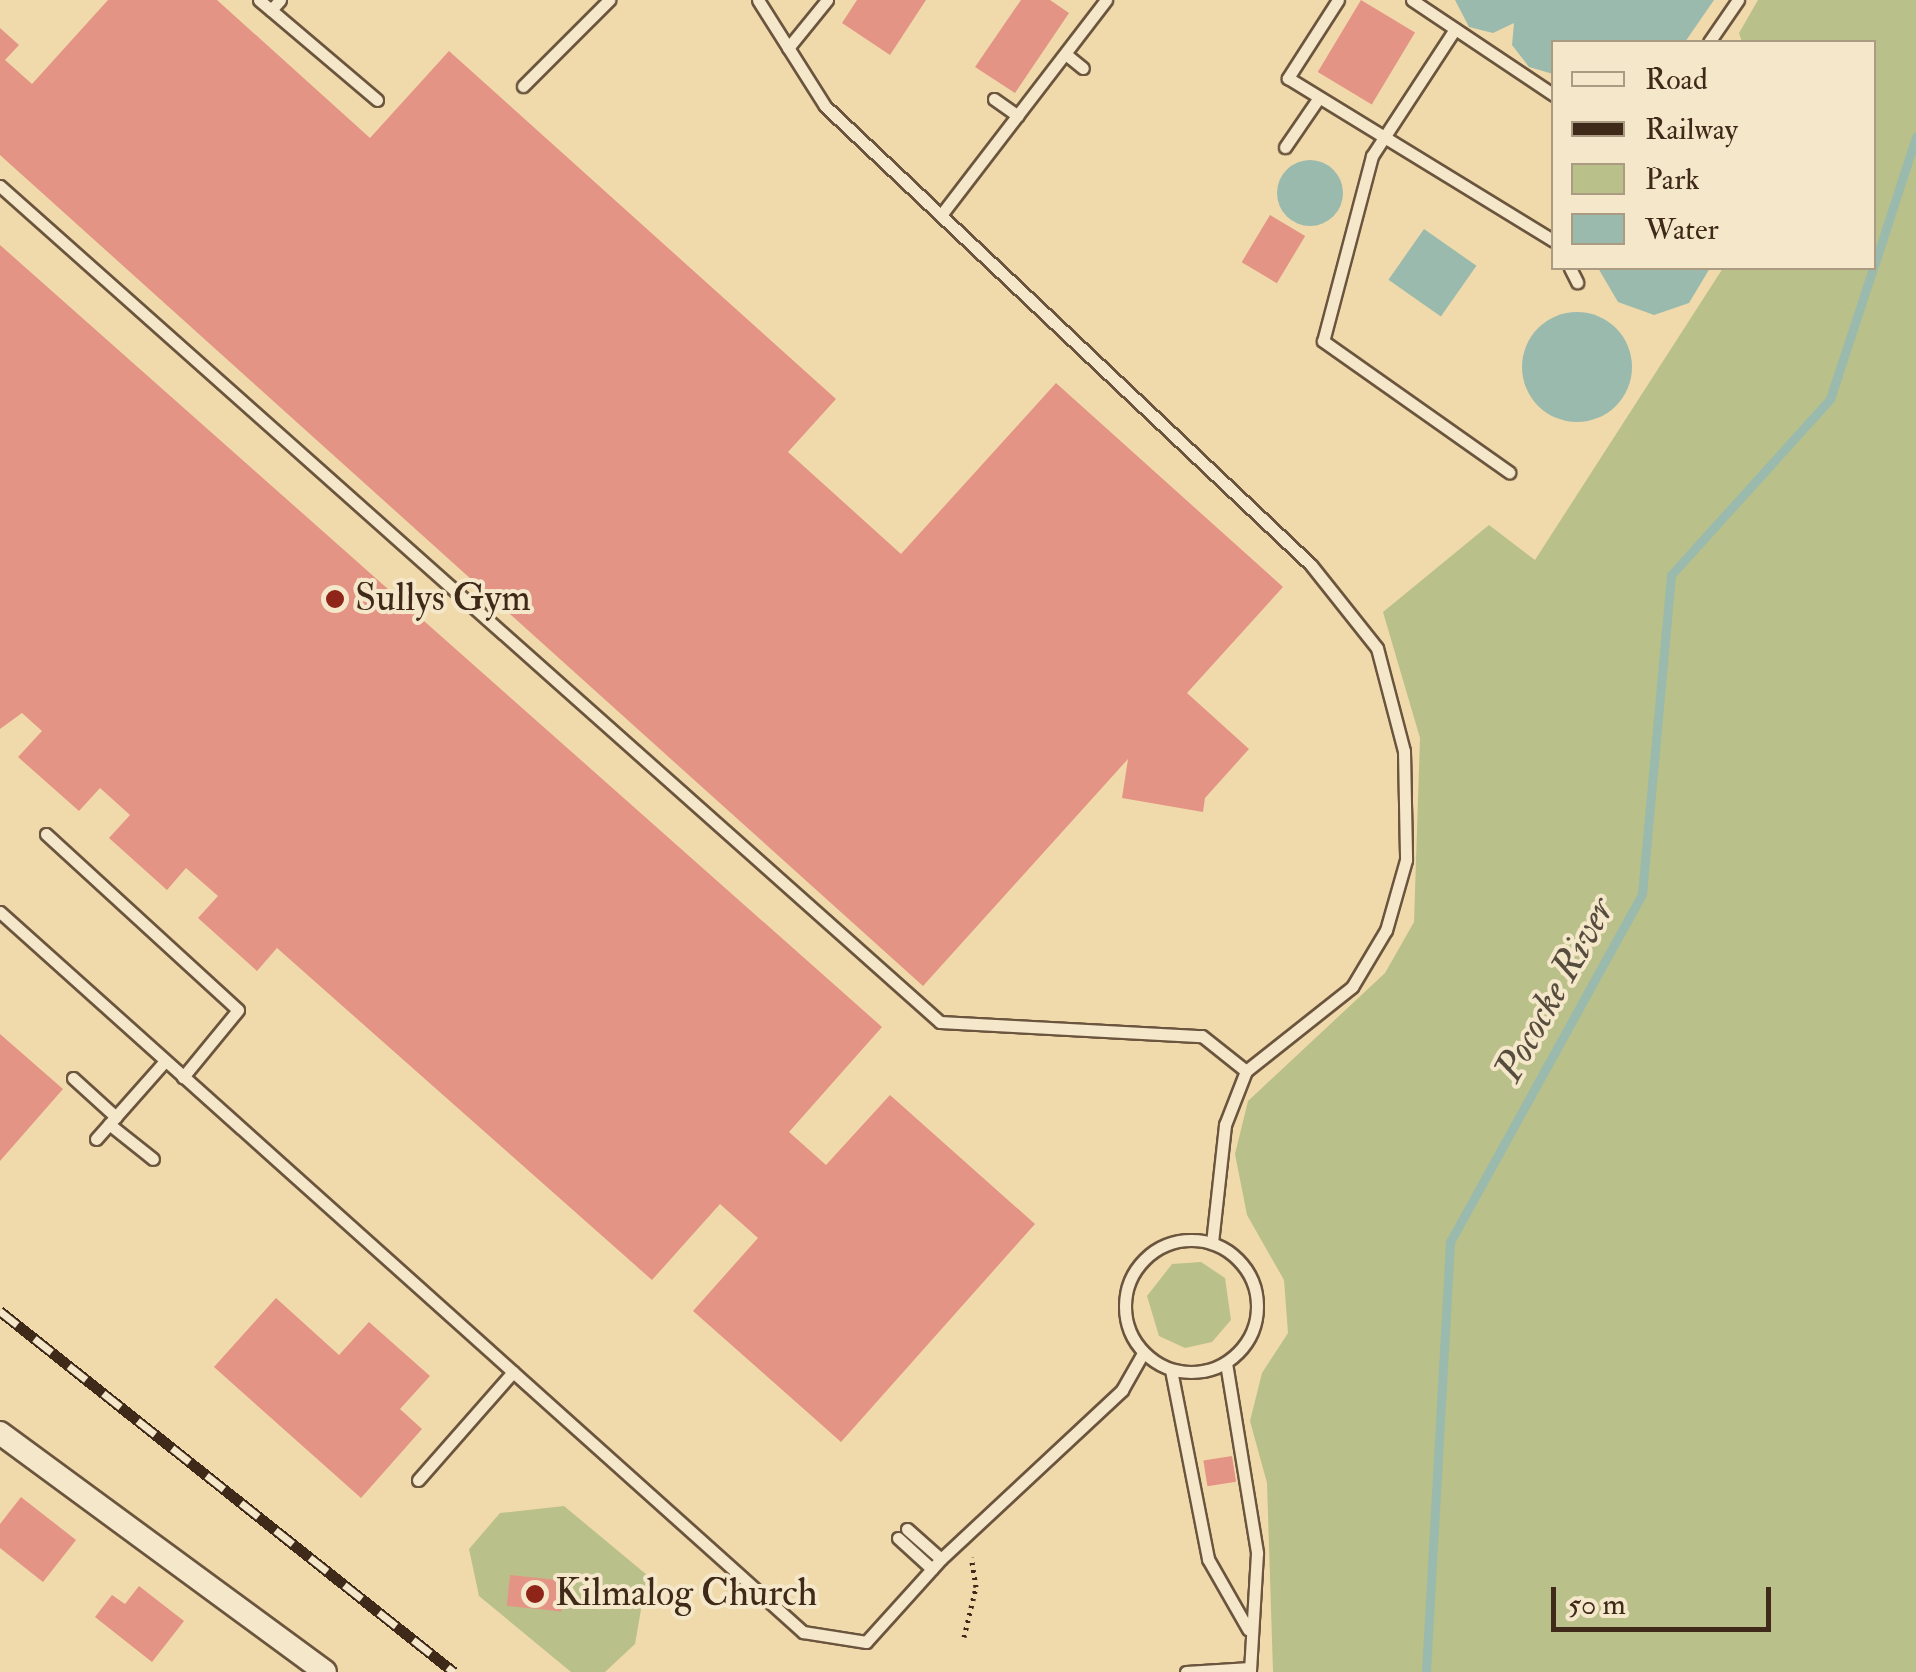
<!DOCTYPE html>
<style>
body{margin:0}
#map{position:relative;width:1916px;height:1672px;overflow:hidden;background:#f0daac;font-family:"IM FELL Double Pica",serif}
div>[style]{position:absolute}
.green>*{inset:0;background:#bac089}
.water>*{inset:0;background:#9abaad;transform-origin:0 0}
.round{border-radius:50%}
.stream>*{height:9px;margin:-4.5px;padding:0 4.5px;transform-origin:4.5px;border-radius:4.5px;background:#9abaad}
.building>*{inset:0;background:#e49484;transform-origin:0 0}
.path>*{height:5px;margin-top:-2.5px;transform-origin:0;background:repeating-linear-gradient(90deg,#3f2919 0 2.5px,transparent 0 7.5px)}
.roads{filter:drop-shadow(2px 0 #6b553e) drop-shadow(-2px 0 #6b553e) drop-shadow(0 2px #6b553e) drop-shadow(0 -2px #6b553e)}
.service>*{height:11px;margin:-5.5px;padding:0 5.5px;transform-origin:5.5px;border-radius:5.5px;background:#f5e7c9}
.service>.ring{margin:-5.5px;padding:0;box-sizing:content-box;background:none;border:11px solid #f5e7c9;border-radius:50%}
.minor>*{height:22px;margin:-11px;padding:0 11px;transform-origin:11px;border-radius:11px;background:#f5e7c9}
.rail>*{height:11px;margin-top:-5.5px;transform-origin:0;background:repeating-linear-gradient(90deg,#f5e7c9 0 22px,#3f2919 0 44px);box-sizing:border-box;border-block:2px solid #3f2919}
.dots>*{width:28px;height:28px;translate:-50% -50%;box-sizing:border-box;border:5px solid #f5e7c9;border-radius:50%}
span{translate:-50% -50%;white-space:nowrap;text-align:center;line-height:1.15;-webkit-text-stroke:8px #f5e7c9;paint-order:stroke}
.poi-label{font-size:38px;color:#3f2919}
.left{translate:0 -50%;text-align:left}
.water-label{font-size:40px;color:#564d3e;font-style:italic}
.legend{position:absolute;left:1551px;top:40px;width:325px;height:230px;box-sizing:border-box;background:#f5e7c9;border:2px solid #ac9b83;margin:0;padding:12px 18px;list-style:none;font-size:30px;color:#3f2919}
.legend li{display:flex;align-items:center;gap:20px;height:50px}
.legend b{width:50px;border:2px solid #ac9b83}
.scale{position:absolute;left:1551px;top:1587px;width:220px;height:45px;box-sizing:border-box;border:5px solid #3f2919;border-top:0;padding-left:12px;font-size:30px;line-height:35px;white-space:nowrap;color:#3f2919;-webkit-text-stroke:8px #f5e7c9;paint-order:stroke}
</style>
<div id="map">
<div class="green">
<div style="clip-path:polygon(1758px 0,1916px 0,1916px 1672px,1273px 1672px,1267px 1483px,1250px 1421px,1262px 1373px,1288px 1333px,1284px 1280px,1247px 1215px,1235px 1154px,1248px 1101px,1385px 973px,1414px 922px,1420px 738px,1383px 612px,1489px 525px,1535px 560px,1723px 268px,1874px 268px,1874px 42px,1742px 42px,1739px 33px)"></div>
<div style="clip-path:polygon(1201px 1262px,1225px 1278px,1231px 1320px,1212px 1342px,1185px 1348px,1159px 1336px,1147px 1296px,1172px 1264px)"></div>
<div style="clip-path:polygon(564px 1506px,647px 1575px,635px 1644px,605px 1672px,571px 1672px,479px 1596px,469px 1549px,500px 1513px)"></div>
</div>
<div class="water">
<div style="clip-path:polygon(1455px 0,1714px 0,1685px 42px,1554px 42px,1553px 74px,1529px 67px,1512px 45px,1514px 23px,1493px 33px,1469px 27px)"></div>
<div class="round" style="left:1277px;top:160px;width:66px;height:66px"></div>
<div style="left:1424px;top:229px;width:64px;height:62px;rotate:35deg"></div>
<div style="clip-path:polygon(1598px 268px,1710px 268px,1689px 303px,1654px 315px,1618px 302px)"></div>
<div class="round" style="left:1522px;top:312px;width:110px;height:110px"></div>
</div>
<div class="stream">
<div style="left:1874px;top:266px;width:136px;rotate:-72deg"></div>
<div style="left:1426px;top:1672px;width:431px;rotate:-86.8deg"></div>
<div style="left:1450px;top:1242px;width:397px;rotate:-61.1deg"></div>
<div style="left:1642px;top:894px;width:320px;rotate:-84.8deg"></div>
<div style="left:1671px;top:575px;width:237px;rotate:-47.9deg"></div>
<div style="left:1830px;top:399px;width:138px;rotate:-71.8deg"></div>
</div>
<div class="building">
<div style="clip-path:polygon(108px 0,217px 0,370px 138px,449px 51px,836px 399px,788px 452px,901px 554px,1056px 383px,1283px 587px,1187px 693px,1249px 749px,1205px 798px,1203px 812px,1122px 798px,1128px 759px,923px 986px,0 155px,0 28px,19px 45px,5px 60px,32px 84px)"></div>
<div style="clip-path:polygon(857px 0,926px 0,890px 55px,842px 23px)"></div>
<div style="clip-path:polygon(1021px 0,1050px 0,1069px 13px,1015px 93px,975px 67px)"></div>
<div style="left:1361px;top:0;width:63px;height:84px;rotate:31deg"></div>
<div style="left:1270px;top:215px;width:41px;height:55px;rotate:31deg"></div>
<div style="clip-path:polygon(0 245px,882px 1027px,789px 1132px,826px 1165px,890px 1095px,1035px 1224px,841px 1442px,693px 1311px,758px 1238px,720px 1204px,652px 1280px,277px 948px,257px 971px,198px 918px,218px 896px,186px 868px,167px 890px,109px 838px,130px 815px,100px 788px,79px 811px,18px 757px,42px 731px,22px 713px,0 729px)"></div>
<div style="clip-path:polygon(0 1034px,63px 1089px,0 1161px)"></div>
<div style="clip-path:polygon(276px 1298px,339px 1355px,369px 1322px,430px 1376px,400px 1409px,422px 1429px,361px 1498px,214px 1367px)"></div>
<div style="left:1232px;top:1456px;width:26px;height:29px;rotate:81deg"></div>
<div style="clip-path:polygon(21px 1497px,76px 1540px,43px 1582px,0 1548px,0 1524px)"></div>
<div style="left:510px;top:1575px;width:55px;height:31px;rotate:6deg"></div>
<div style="clip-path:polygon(139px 1586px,184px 1621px,152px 1662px,95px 1617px,112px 1595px,125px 1604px)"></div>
</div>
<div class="path">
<div style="left:964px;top:1637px;width:51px;rotate:-76.5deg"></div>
<div style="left:976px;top:1587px;width:30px;rotate:-99deg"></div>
</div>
<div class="roads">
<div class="service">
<div style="left:259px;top:0;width:16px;rotate:40deg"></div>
<div style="left:280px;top:0;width:13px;rotate:132deg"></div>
<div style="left:271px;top:10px;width:139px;rotate:40.3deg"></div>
<div style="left:758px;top:0;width:125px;rotate:57.7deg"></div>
<div style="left:825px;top:106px;width:668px;rotate:43.36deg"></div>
<div style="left:1311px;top:565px;width:106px;rotate:51.5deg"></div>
<div style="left:1377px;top:648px;width:106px;rotate:75.3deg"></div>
<div style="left:1404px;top:751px;width:109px;rotate:88.9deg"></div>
<div style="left:1406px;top:860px;width:73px;rotate:105.9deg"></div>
<div style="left:1386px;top:930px;width:66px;rotate:120.8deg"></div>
<div style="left:1352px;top:987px;width:135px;rotate:141.6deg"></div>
<div style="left:1246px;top:1071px;width:58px;rotate:111.3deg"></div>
<div style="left:1225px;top:1125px;width:119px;rotate:96.3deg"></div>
<div style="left:1338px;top:0;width:93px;rotate:122.7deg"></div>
<div style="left:1288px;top:78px;width:312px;rotate:31.5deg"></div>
<div style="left:1412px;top:0;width:171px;rotate:33.8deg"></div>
<div style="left:1455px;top:29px;width:152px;rotate:123.2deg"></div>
<div style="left:1372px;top:156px;width:191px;rotate:104.8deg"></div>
<div style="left:1323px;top:341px;width:228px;rotate:35.2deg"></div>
<div style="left:1709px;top:42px;width:51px;rotate:-55.4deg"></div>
<div style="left:788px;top:48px;width:62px;rotate:-50.9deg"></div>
<div style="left:1068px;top:56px;width:19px;rotate:39deg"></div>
<div style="left:523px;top:86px;width:122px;rotate:-45deg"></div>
<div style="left:994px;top:99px;width:29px;rotate:35deg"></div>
<div style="left:1285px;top:147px;width:58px;rotate:-55.5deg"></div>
<div style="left:0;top:186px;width:1258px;rotate:41.65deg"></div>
<div style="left:940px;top:1022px;width:262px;rotate:3.1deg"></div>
<div style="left:1202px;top:1036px;width:56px;rotate:38.5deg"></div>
<div style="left:941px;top:215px;width:271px;rotate:-52.5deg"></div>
<div style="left:1570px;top:268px;width:16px;rotate:63deg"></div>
<div style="left:46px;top:834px;width:260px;rotate:42.5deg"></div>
<div style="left:238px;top:1010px;width:87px;rotate:129.4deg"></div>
<div style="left:0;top:912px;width:1079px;rotate:41.88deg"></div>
<div style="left:803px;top:1632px;width:64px;rotate:9deg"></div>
<div style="left:866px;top:1642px;width:112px;rotate:-47.9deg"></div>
<div style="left:941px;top:1559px;width:248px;rotate:-43deg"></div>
<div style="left:1122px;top:1390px;width:43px;rotate:-60.4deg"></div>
<div style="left:73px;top:1078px;width:58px;rotate:42.2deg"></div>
<div style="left:109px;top:1124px;width:56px;rotate:38.5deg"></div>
<div style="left:96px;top:1139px;width:104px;rotate:-48.5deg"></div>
<div class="ring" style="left:1125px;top:1240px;width:121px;height:121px"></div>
<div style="left:1226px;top:1363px;width:193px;rotate:80.7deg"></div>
<div style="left:1257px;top:1553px;width:119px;rotate:93.4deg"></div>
<div style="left:1171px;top:1370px;width:193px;rotate:78.9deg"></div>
<div style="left:1208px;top:1559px;width:81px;rotate:60.3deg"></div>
<div style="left:418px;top:1480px;width:144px;rotate:-48.7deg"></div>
<div style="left:907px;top:1529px;width:45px;rotate:41.4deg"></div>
<div style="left:898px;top:1538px;width:46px;rotate:42.4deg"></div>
<div style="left:1186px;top:1672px;width:64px;rotate:-3.6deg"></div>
</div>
<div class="minor">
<div style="left:0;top:1433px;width:403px;rotate:36.3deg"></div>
</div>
</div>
<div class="rail">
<div style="left:0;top:1311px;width:580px;rotate:38.49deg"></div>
</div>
<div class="dots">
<div style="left:335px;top:599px;background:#8f2418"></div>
<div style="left:535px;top:1594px;background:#8f2418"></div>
</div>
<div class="poi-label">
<span class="left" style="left:355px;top:599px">Sullys Gym</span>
<span class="left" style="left:555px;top:1594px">Kilmalog Church</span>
</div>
<div class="water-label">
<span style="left:1555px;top:990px;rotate:-61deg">Pococke River</span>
</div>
<ul class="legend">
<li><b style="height:12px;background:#f5e7c9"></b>Road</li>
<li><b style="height:12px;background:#3f2919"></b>Railway</li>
<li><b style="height:28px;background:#bac089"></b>Park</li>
<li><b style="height:28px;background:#9abaad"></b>Water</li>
</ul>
<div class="scale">50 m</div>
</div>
